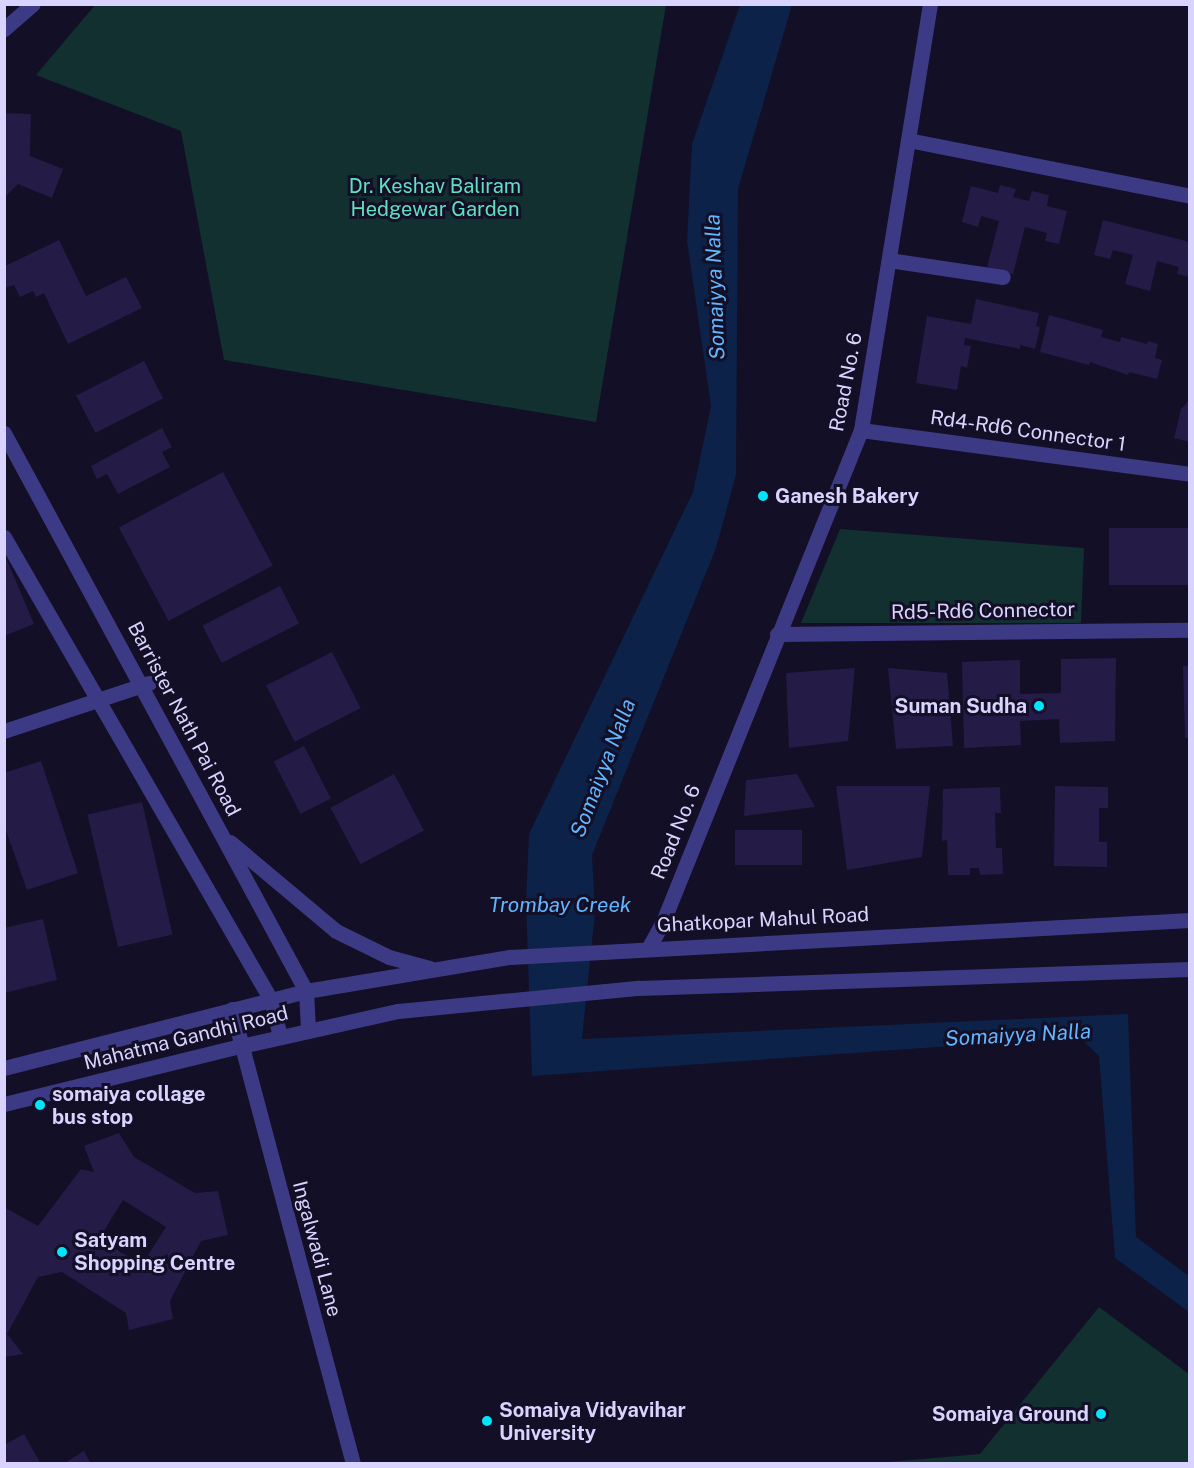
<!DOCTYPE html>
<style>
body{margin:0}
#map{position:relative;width:1194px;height:1468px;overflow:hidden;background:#130f26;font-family:"Public Sans",sans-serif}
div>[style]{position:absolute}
.green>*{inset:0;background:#12302f}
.water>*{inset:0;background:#0c2248}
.building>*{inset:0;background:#241b47;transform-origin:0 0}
.minor>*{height:15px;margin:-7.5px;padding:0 7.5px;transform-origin:7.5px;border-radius:7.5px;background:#3d3a85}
.dots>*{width:16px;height:16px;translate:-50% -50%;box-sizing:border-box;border:3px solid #130f26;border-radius:50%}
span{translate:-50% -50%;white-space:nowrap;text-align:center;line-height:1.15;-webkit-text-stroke:6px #130f26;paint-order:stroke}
.park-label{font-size:20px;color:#5fe0c0}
.street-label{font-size:20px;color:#d9d4ff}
.poi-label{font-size:20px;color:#d9d4ff;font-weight:700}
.left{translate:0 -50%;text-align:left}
.right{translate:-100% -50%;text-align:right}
.water-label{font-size:21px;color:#62b6ff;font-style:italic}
.frame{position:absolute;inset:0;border:6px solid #d9d4ff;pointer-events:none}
</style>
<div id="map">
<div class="green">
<div style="clip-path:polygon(95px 5px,666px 5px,596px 422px,224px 360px,181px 131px,36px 75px)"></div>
<div style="clip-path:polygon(840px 529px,1084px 548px,1081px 623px,801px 623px)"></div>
<div style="clip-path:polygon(1099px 1307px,1189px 1374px,1189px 1463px,876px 1463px,980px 1454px)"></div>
</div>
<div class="water">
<div style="clip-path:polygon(740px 5px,792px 5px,738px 189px,736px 475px,716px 548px,592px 855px,595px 912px,582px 1039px,1128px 1014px,1136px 1237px,1189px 1276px,1189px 1312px,1115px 1258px,1099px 1056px,1079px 1037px,532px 1076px,526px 902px,529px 834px,693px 492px,711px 406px,687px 241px,692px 144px)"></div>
</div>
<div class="building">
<div style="clip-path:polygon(4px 113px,31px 114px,30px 156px,63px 169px,52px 198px,18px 184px,4px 198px)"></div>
<div style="clip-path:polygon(1000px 185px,1016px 189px,1013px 197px,1029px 201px,1032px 191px,1049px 195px,1047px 206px,1067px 211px,1059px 244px,1045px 241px,1047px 233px,1025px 227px,1013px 274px,987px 267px,999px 221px,981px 216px,978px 227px,962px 222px,971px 186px,998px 193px)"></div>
<div style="clip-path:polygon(1103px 220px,1190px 242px,1190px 277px,1177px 274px,1179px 267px,1157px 261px,1150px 291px,1125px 284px,1133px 255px,1113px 250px,1110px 259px,1094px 255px)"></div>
<div style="clip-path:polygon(59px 240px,86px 296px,126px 277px,142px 308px,68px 344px,44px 293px,36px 297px,33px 291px,20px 297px,14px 285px,5px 288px,5px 266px)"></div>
<div style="clip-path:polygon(976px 299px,1039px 313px,1036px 326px,1040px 327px,1035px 349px,1020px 345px,1020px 349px,965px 338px,964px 345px,971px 346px,967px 368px,961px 366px,957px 390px,916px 383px,927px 316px,971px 324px)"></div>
<div style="clip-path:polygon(1049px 315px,1103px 330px,1101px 337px,1120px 342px,1121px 337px,1147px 344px,1148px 341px,1158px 344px,1155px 358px,1162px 360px,1157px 379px,1129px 372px,1128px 375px,1090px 362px,1089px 365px,1040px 352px)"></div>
<div style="left:144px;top:361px;width:42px;height:76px;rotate:63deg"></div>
<div style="clip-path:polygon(1190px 399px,1190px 442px,1174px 438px,1181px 409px)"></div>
<div style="clip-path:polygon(162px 428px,172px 447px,162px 452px,170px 467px,118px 494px,107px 474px,97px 479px,91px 466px)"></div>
<div style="left:223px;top:472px;width:106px;height:118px;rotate:62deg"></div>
<div style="left:1190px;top:528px;width:57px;height:81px;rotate:90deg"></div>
<div style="clip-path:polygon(4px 553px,34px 624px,4px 636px)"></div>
<div style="left:280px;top:586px;width:42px;height:87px;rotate:63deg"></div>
<div style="left:332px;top:652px;width:63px;height:74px;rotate:63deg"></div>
<div style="clip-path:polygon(1116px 658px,1115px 741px,1060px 743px,1059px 719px,1020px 721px,1021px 745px,964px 748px,962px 662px,1020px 660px,1020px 694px,1061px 693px,1061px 659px)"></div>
<div style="clip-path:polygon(1183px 666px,1190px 666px,1190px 738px,1185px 738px)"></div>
<div style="clip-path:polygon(855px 668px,848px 741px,789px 748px,786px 673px)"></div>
<div style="clip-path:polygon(888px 668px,947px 673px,953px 746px,896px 749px)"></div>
<div style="left:304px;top:746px;width:59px;height:34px;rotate:63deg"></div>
<div style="clip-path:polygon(41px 761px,78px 873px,27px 890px,4px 825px,4px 773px)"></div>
<div style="left:394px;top:774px;width:64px;height:72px;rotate:62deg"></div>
<div style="clip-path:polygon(797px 774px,815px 807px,744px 816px,746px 780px)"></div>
<div style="clip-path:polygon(836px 786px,930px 786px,922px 857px,847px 870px)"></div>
<div style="clip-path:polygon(1055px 786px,1108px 787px,1108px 808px,1099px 808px,1099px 842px,1107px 842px,1107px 867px,1054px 866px)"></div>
<div style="clip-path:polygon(1000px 787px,1001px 813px,995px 813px,996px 848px,1002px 848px,1003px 874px,980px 875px,979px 868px,970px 868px,970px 875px,948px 875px,947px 840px,942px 841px,943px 789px)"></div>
<div style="left:142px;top:802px;width:136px;height:56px;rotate:77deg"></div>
<div style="left:802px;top:830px;width:35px;height:67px;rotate:90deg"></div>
<div style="clip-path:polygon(43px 919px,57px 980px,4px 993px,4px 928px)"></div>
<div style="clip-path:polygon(evenodd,119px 1133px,134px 1157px,195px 1193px,218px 1191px,228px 1235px,201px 1241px,170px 1301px,173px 1319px,129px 1330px,126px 1313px,62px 1272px,38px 1277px,7px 1334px,23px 1354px,4px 1357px,4px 1207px,38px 1226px,81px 1169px,94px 1172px,84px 1146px,119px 1133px,123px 1200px,166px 1227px,142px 1265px,99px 1239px,123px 1200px)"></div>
<div style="clip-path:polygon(24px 1434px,41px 1464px,4px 1464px,4px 1445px)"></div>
<div style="clip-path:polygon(84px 1451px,91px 1464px,63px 1464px)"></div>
</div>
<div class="minor">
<div style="left:4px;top:29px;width:38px;rotate:-41deg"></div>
<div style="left:908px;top:140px;width:288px;rotate:11.2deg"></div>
<div style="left:889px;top:260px;width:115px;rotate:8.5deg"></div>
<div style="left:861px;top:430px;width:332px;rotate:7.6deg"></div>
<div style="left:4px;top:433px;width:634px;rotate:61.58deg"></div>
<div style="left:306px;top:991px;width:39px;rotate:87deg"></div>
<div style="left:4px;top:537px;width:534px;rotate:60.03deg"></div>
<div style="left:271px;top:1000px;width:38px;rotate:76deg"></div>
<div style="left:777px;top:634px;width:413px;rotate:-0.6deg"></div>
<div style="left:4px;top:731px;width:153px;rotate:-18.3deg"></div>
<div style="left:230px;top:842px;width:138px;rotate:40deg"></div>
<div style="left:336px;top:931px;width:59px;rotate:26.1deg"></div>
<div style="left:389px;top:957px;width:42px;rotate:15deg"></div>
<div style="left:649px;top:947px;width:26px;rotate:-61deg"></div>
<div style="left:662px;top:924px;width:533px;rotate:-68.06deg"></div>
<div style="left:861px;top:430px;width:432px;rotate:-80.8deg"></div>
<div style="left:232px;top:1009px;width:471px;rotate:75.1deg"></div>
<div style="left:4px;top:1068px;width:312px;rotate:-14.3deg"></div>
<div style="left:306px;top:991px;width:207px;rotate:-9.5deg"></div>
<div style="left:510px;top:957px;width:681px;rotate:-3.11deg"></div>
<div style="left:4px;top:1104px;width:244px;rotate:-13.8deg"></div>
<div style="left:241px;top:1046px;width:161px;rotate:-12.6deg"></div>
<div style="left:398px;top:1011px;width:242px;rotate:-5.5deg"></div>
<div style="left:639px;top:988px;width:551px;rotate:-1.97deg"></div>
</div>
<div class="dots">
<div style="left:763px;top:496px;background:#00e5ff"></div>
<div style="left:1039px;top:706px;background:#00e5ff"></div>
<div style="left:40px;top:1105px;background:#00e5ff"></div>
<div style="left:62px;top:1252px;background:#00e5ff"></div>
<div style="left:1101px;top:1414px;background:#00e5ff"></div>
<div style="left:487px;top:1421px;background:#00e5ff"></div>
</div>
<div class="park-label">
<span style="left:435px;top:198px">Dr. Keshav Baliram<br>Hedgewar Garden</span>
</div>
<div class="street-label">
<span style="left:846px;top:382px;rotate:-79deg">Road No. 6</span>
<span style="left:1028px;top:431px;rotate:8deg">Rd4-Rd6 Connector 1</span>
<span style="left:983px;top:611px;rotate:-1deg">Rd5-Rd6 Connector</span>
<span style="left:184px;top:719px;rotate:62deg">Barrister Nath Pai Road</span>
<span style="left:676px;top:832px;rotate:-68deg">Road No. 6</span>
<span style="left:763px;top:920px;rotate:-3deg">Ghatkopar Mahul Road</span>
<span style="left:186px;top:1038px;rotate:-14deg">Mahatma Gandhi Road</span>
<span style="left:317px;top:1249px;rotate:75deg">Ingalwadi Lane</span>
</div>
<div class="poi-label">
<span class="left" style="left:775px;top:496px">Ganesh Bakery</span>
<span class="right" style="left:1027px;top:706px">Suman Sudha</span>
<span class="left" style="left:52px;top:1106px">somaiya collage<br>bus stop</span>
<span class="left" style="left:74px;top:1252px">Satyam<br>Shopping Centre</span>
<span class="left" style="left:499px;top:1422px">Somaiya Vidyavihar<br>University</span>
<span class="right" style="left:1089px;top:1414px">Somaiya Ground</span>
</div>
<div class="water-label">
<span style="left:715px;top:287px;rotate:-92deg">Somaiyya Nalla</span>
<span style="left:603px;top:768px;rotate:-69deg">Somaiyya Nalla</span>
<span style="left:560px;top:905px">Trombay Creek</span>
<span style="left:1018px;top:1035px;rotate:-3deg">Somaiyya Nalla</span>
</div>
<div class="frame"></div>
</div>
